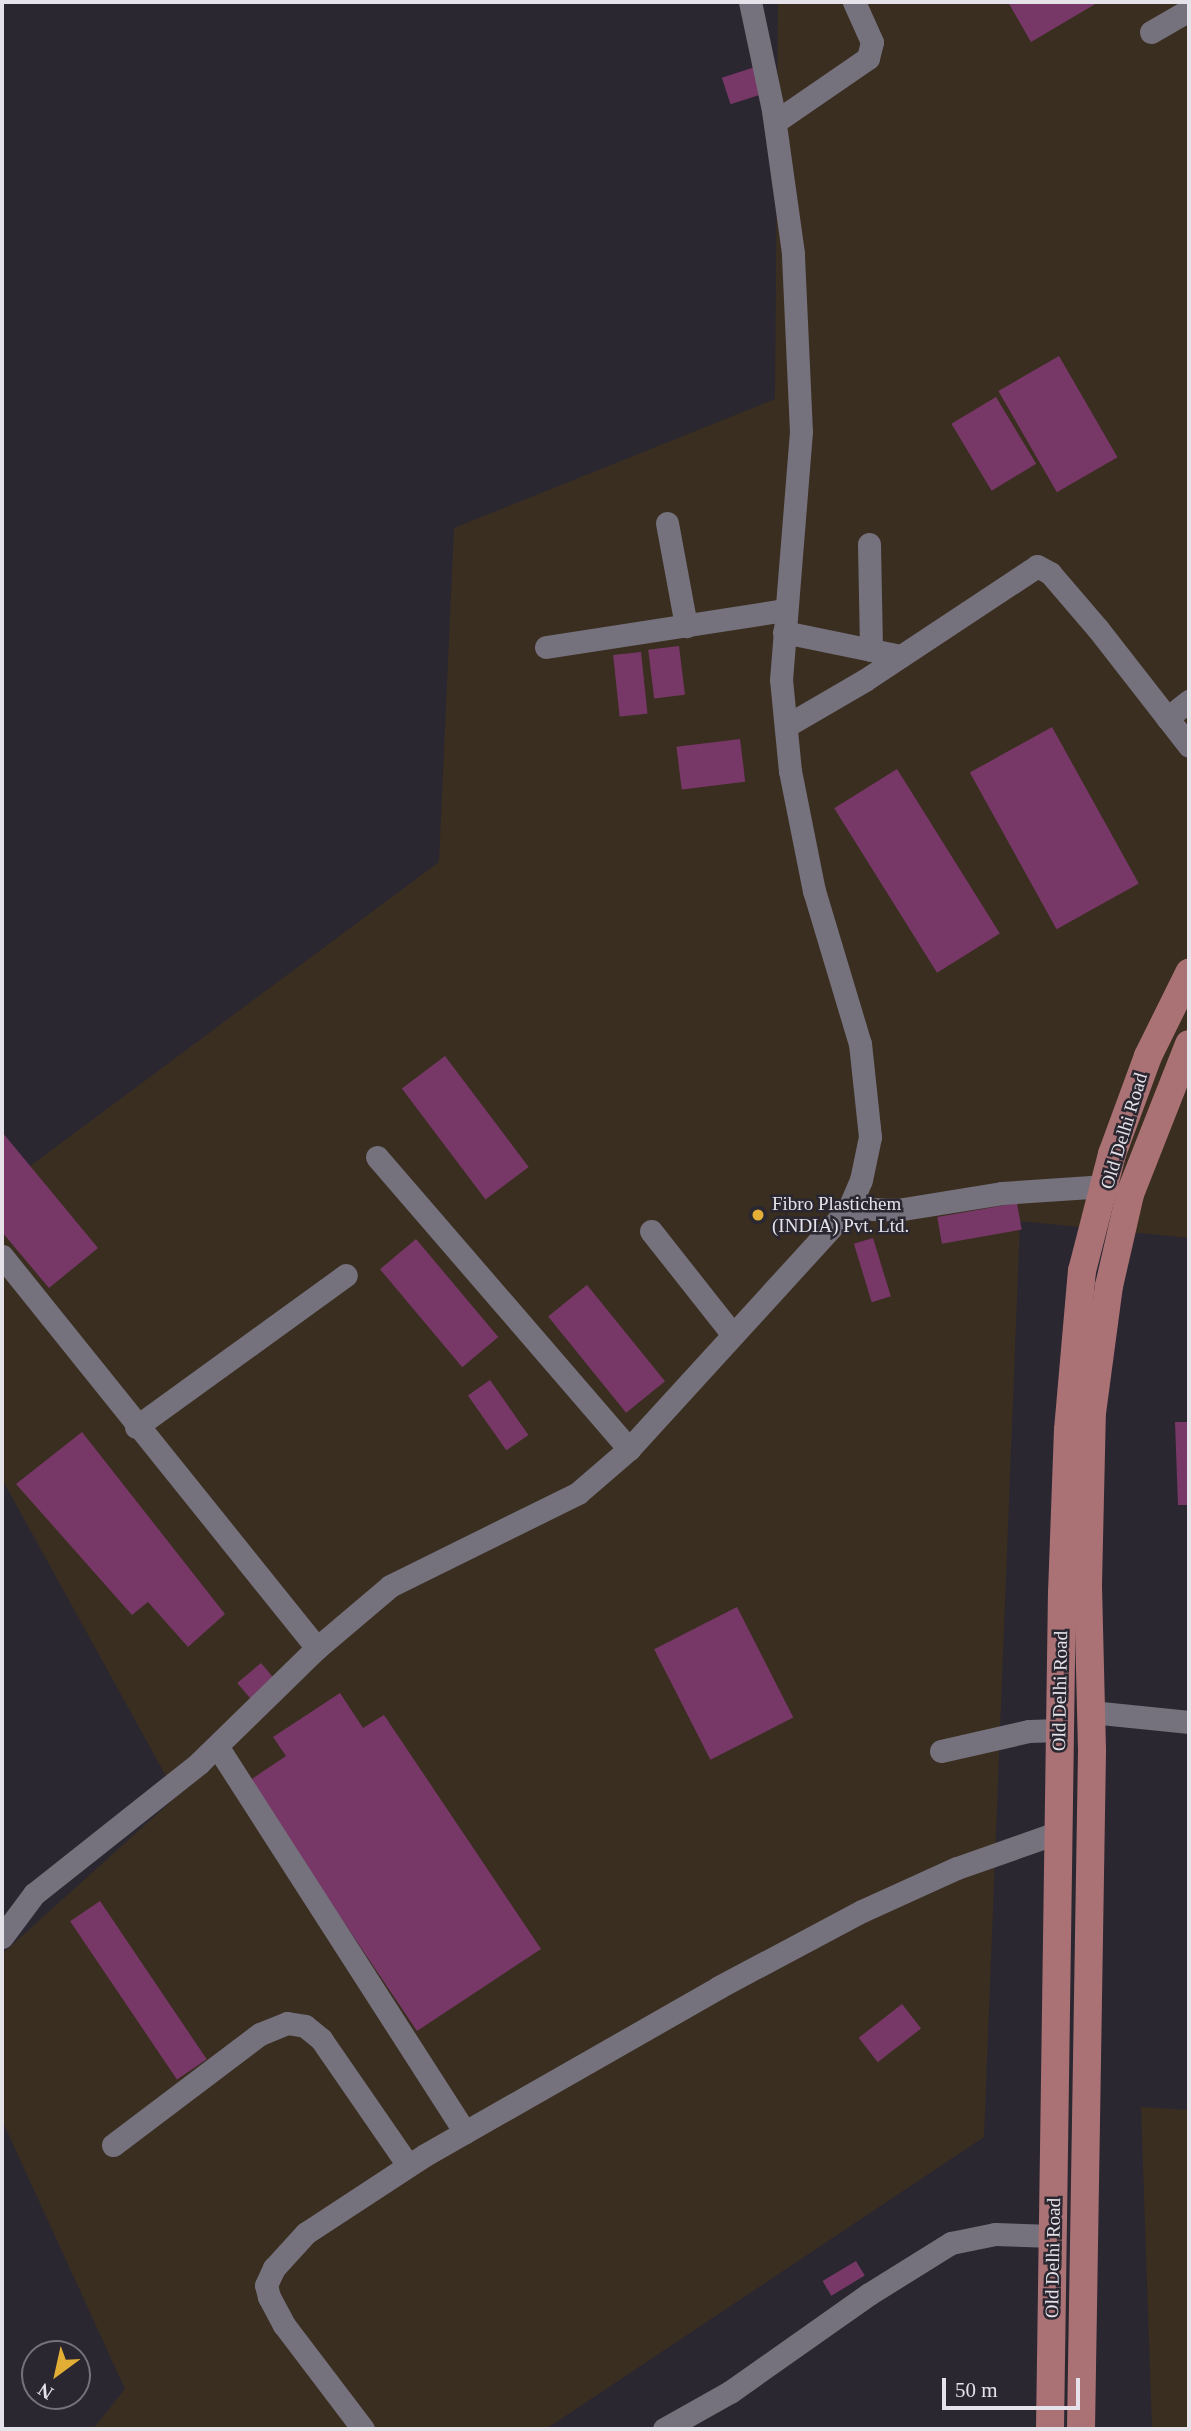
<!DOCTYPE html>
<style>
body{margin:0}
#map{position:relative;width:1191px;height:2431px;overflow:hidden;background:#2b2731;font-family:Georgia,serif}
div>[style]{position:absolute}
.industrial>*{inset:0;background:#3a2e20}
.building>*{inset:0;background:#773867;transform-origin:0 0}
.minor>*{height:23px;margin:-11.5px;padding:0 11.5px;transform-origin:11.5px;border-radius:11.5px;background:#75717d}
.major>*{height:28px;margin:-14px;padding:0 14px;transform-origin:14px;border-radius:14px;background:#ab7275}
.dots>*{width:19px;height:19px;translate:-50% -50%;box-sizing:border-box;border:4px solid #2b2731;border-radius:50%}
span{translate:-50% -50%;white-space:nowrap;text-align:center;line-height:1.15;-webkit-text-stroke:5px #2b2731;paint-order:stroke}
.street-label{font-size:19px;color:#e5e2e9}
.poi-label{font-size:19px;color:#e5e2e9}
.left{translate:0 -50%;text-align:left}
.frame{position:absolute;inset:0;border:4px solid #e5e2e9;pointer-events:none}
.north{position:absolute;left:21px;top:2340px;width:70px;height:70px;box-sizing:border-box;background:#2b2731;border:2px solid #75727b;border-radius:50%;rotate:213deg;font-size:19px;font-weight:700;line-height:28px;text-align:center;color:#e5e2e9}
.north::after{content:'';display:block;margin:auto;width:24px;height:32px;background:#e3ae35;clip-path:polygon(50% 0,100% 100%,50% 72%,0 100%)}
.scale{position:absolute;left:942px;top:2378px;width:138px;height:32px;box-sizing:border-box;border:4px solid #e5e2e9;border-top:0;padding-left:9px;font-size:21px;line-height:24px;white-space:nowrap;color:#e5e2e9;-webkit-text-stroke:5px #2b2731;paint-order:stroke}
</style>
<div id="map">
<div class="industrial">
<div style="clip-path:polygon(778px 2px,1189px 2px,1189px 1238px,1020px 1221px,984px 2137px,546px 2429px,93px 2429px,125px 2389px,2px 2120px,2px 1954px,177px 1796px,2px 1479px,2px 1187px,439px 862px,454px 528px,775px 399px)"></div>
<div style="clip-path:polygon(1141px 2107px,1189px 2110px,1189px 2429px,1152px 2429px)"></div>
</div>
<div class="building">
<div style="clip-path:polygon(1008px 2px,1096px 2px,1097px 3px,1031px 42px)"></div>
<div style="left:758px;top:66px;width:28px;height:38px;rotate:72deg"></div>
<div style="left:1059px;top:356px;width:117px;height:70px;rotate:60deg"></div>
<div style="left:996px;top:397px;width:78px;height:52px;rotate:59deg"></div>
<div style="left:679px;top:646px;width:49px;height:31px;rotate:83deg"></div>
<div style="left:641px;top:652px;width:62px;height:28px;rotate:84deg"></div>
<div style="left:1052px;top:727px;width:179px;height:94px;rotate:61deg"></div>
<div style="left:740px;top:739px;width:43px;height:64px;rotate:83deg"></div>
<div style="left:897px;top:769px;width:194px;height:74px;rotate:58deg"></div>
<div style="left:445px;top:1056px;width:139px;height:54px;rotate:53deg"></div>
<div style="clip-path:polygon(2px 1132px,98px 1248px,49px 1288px,2px 1232px)"></div>
<div style="left:1017px;top:1203px;width:27px;height:81px;rotate:80deg"></div>
<div style="left:873px;top:1238px;width:61px;height:20px;rotate:73deg"></div>
<div style="left:416px;top:1239px;width:128px;height:47px;rotate:50deg"></div>
<div style="left:587px;top:1285px;width:124px;height:50px;rotate:51deg"></div>
<div style="left:490px;top:1380px;width:67px;height:27px;rotate:55deg"></div>
<div style="clip-path:polygon(1175px 1422px,1189px 1422px,1189px 1505px,1178px 1505px)"></div>
<div style="clip-path:polygon(82px 1432px,225px 1614px,188px 1647px,148px 1602px,132px 1615px,16px 1484px)"></div>
<div style="left:737px;top:1607px;width:124px;height:93px;rotate:63deg"></div>
<div style="left:261px;top:1663px;width:23px;height:31px;rotate:50deg"></div>
<div style="clip-path:polygon(340px 1693px,363px 1728px,384px 1715px,541px 1949px,417px 2031px,249px 1781px,286px 1756px,273px 1737px)"></div>
<div style="left:100px;top:1901px;width:191px;height:36px;rotate:56deg"></div>
<div style="left:902px;top:2004px;width:31px;height:55px;rotate:52deg"></div>
<div style="left:856px;top:2261px;width:17px;height:39px;rotate:59deg"></div>
</div>
<div class="minor">
<div style="left:1151px;top:32px;width:44px;rotate:-30.1deg"></div>
<div style="left:775px;top:122px;width:113px;rotate:-34.5deg"></div>
<div style="left:868px;top:58px;width:16px;rotate:-76deg"></div>
<div style="left:872px;top:42px;width:44px;rotate:-114.2deg"></div>
<div style="left:667px;top:523px;width:105px;rotate:79.5deg"></div>
<div style="left:869px;top:544px;width:106px;rotate:88.9deg"></div>
<div style="left:784px;top:632px;width:119px;rotate:11.6deg"></div>
<div style="left:546px;top:647px;width:242px;rotate:-8.8deg"></div>
<div style="left:1167px;top:718px;width:28px;rotate:-38deg"></div>
<div style="left:786px;top:726px;width:91px;rotate:-30.2deg"></div>
<div style="left:865px;top:680px;width:206px;rotate:-33.5deg"></div>
<div style="left:1037px;top:566px;width:15px;rotate:28deg"></div>
<div style="left:1050px;top:573px;width:74px;rotate:49.4deg"></div>
<div style="left:1098px;top:629px;width:148px;rotate:52.1deg"></div>
<div style="left:377px;top:1157px;width:386px;rotate:49.2deg"></div>
<div style="left:849px;top:1208px;width:48px;rotate:2.4deg"></div>
<div style="left:897px;top:1210px;width:106px;rotate:-9.2deg"></div>
<div style="left:1002px;top:1193px;width:104px;rotate:-3.9deg"></div>
<div style="left:651px;top:1231px;width:132px;rotate:51.7deg"></div>
<div style="left:2px;top:1256px;width:503px;rotate:51.22deg"></div>
<div style="left:136px;top:1427px;width:259px;rotate:-35.9deg"></div>
<div style="left:1091px;top:1712px;width:99px;rotate:5.8deg"></div>
<div style="left:217px;top:1746px;width:459px;rotate:57.3deg"></div>
<div style="left:941px;top:1751px;width:90px;rotate:-12.8deg"></div>
<div style="left:1029px;top:1731px;width:31px;rotate:-2deg"></div>
<div style="left:2px;top:1937px;width:54px;rotate:-53.3deg"></div>
<div style="left:34px;top:1894px;width:211px;rotate:-38.4deg"></div>
<div style="left:199px;top:1763px;width:165px;rotate:-44.3deg"></div>
<div style="left:317px;top:1648px;width:96px;rotate:-40.3deg"></div>
<div style="left:390px;top:1586px;width:210px;rotate:-26.3deg"></div>
<div style="left:578px;top:1493px;width:67px;rotate:-40.8deg"></div>
<div style="left:629px;top:1449px;width:326px;rotate:-47.6deg"></div>
<div style="left:849px;top:1208px;width:30px;rotate:-67deg"></div>
<div style="left:861px;top:1180px;width:44px;rotate:-78.2deg"></div>
<div style="left:870px;top:1137px;width:94px;rotate:-96.1deg"></div>
<div style="left:860px;top:1044px;width:160px;rotate:-106.7deg"></div>
<div style="left:814px;top:891px;width:122px;rotate:-101.3deg"></div>
<div style="left:790px;top:771px;width:91px;rotate:-95.6deg"></div>
<div style="left:781px;top:680px;width:249px;rotate:-85.4deg"></div>
<div style="left:801px;top:432px;width:179px;rotate:-92.6deg"></div>
<div style="left:793px;top:253px;width:144px;rotate:-98deg"></div>
<div style="left:773px;top:110px;width:110px;rotate:-102deg"></div>
<div style="left:113px;top:2145px;width:184px;rotate:-37.1deg"></div>
<div style="left:260px;top:2034px;width:29px;rotate:-22deg"></div>
<div style="left:287px;top:2023px;width:18px;rotate:9deg"></div>
<div style="left:305px;top:2026px;width:21px;rotate:39deg"></div>
<div style="left:321px;top:2039px;width:153px;rotate:55.4deg"></div>
<div style="left:363px;top:2429px;width:131px;rotate:-127.2deg"></div>
<div style="left:284px;top:2325px;width:32px;rotate:-118deg"></div>
<div style="left:269px;top:2297px;width:12px;rotate:-104deg"></div>
<div style="left:266px;top:2285px;width:19px;rotate:-65deg"></div>
<div style="left:274px;top:2268px;width:47px;rotate:-47.6deg"></div>
<div style="left:306px;top:2233px;width:142px;rotate:-33.2deg"></div>
<div style="left:425px;top:2155px;width:339px;rotate:-29.7deg"></div>
<div style="left:719px;top:1987px;width:162px;rotate:-28deg"></div>
<div style="left:862px;top:1911px;width:104px;rotate:-24.4deg"></div>
<div style="left:957px;top:1868px;width:108px;rotate:-19.4deg"></div>
<div style="left:664px;top:2429px;width:76px;rotate:-29.3deg"></div>
<div style="left:730px;top:2392px;width:170px;rotate:-35.2deg"></div>
<div style="left:869px;top:2294px;width:97px;rotate:-31.9deg"></div>
<div style="left:951px;top:2243px;width:45px;rotate:-11.6deg"></div>
<div style="left:995px;top:2234px;width:58px;rotate:2deg"></div>
</div>
<div class="major">
<div style="left:1050px;top:2429px;width:836px;rotate:-89.18deg"></div>
<div style="left:1062px;top:1593px;width:163px;rotate:-87.9deg"></div>
<div style="left:1068px;top:1430px;width:160px;rotate:-85deg"></div>
<div style="left:1082px;top:1271px;width:121px;rotate:-75.6deg"></div>
<div style="left:1112px;top:1154px;width:104px;rotate:-69.8deg"></div>
<div style="left:1148px;top:1056px;width:93px;rotate:-63.7deg"></div>
<div style="left:1081px;top:2429px;width:679px;rotate:-89.07deg"></div>
<div style="left:1092px;top:1750px;width:166px;rotate:-91.4deg"></div>
<div style="left:1088px;top:1584px;width:171px;rotate:-88.7deg"></div>
<div style="left:1092px;top:1413px;width:128px;rotate:-82.4deg"></div>
<div style="left:1109px;top:1286px;width:94px;rotate:-77.1deg"></div>
<div style="left:1130px;top:1194px;width:161px;rotate:-68.5deg"></div>
</div>
<div class="dots">
<div style="left:758px;top:1215px;background:#e3ae35"></div>
</div>
<div class="street-label">
<span style="left:1124px;top:1131px;rotate:-73deg">Old Delhi Road</span>
<span style="left:1060px;top:1691px;rotate:-89deg">Old Delhi Road</span>
<span style="left:1053px;top:2258px;rotate:-89deg">Old Delhi Road</span>
</div>
<div class="poi-label">
<span class="left" style="left:772px;top:1215px">Fibro Plastichem<br>(INDIA) Pvt. Ltd.</span>
</div>
<div class="frame"></div>
<div class="north">N</div>
<div class="scale">50 m</div>
</div>
